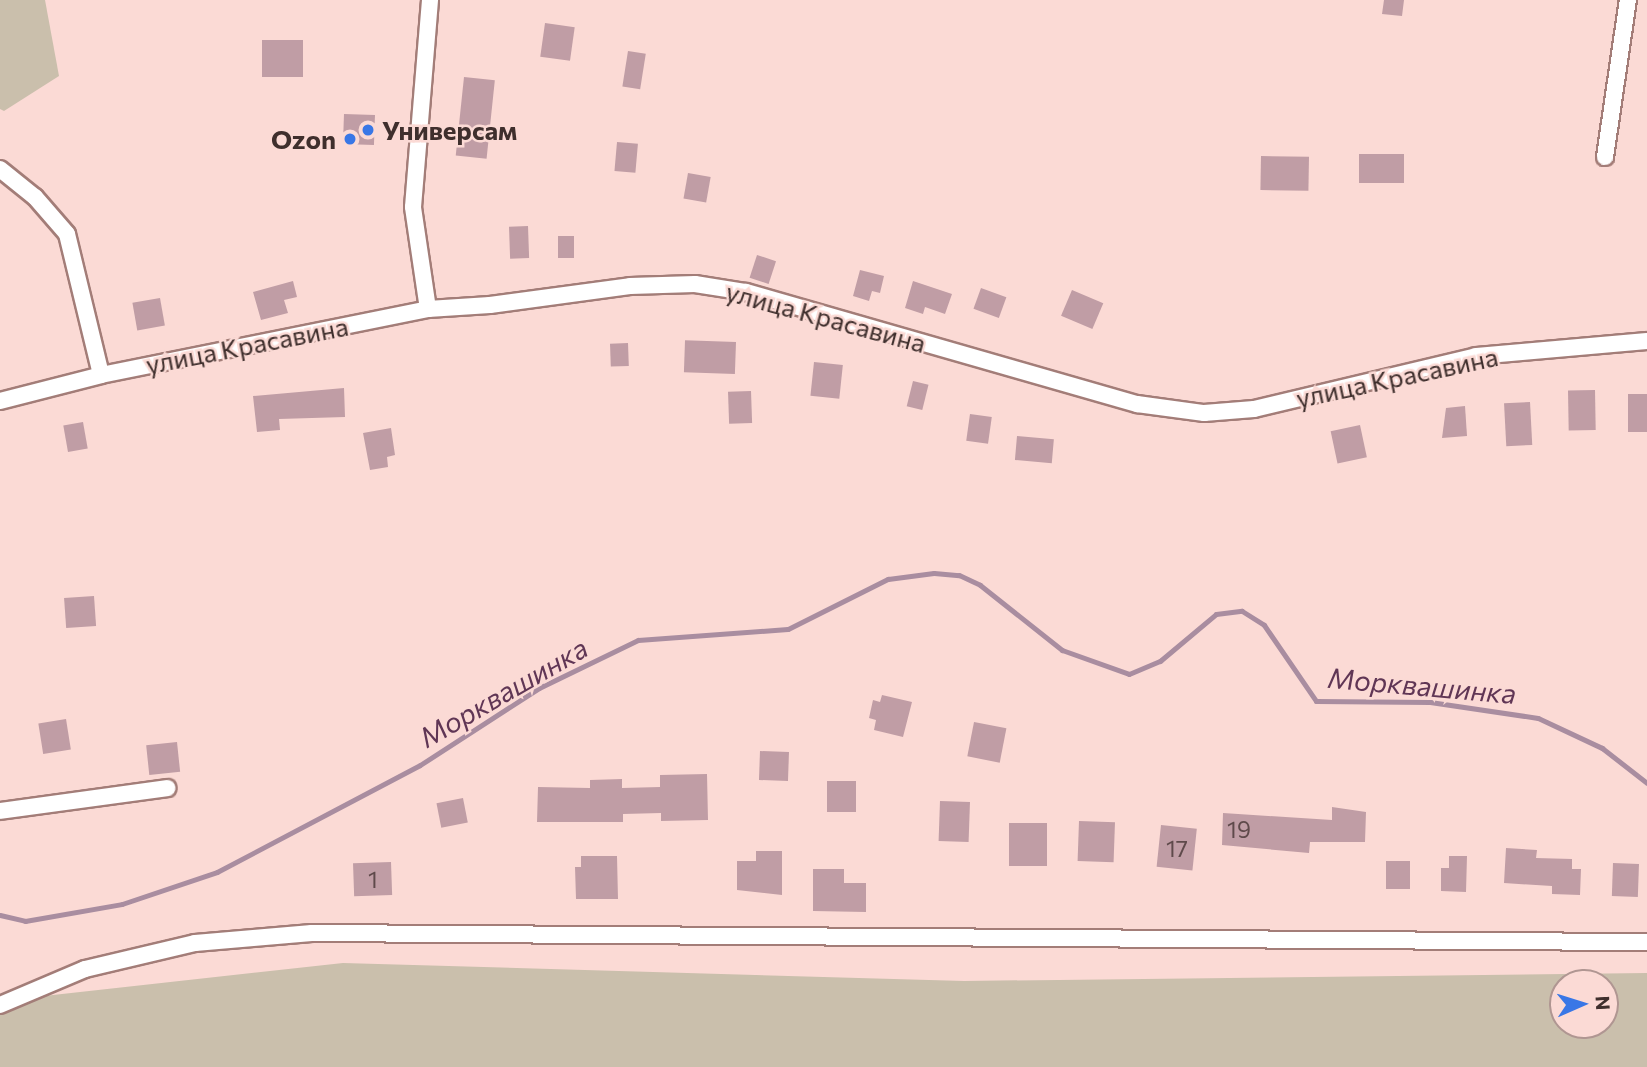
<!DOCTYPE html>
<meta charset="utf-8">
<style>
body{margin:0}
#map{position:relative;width:1647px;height:1067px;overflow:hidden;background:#fbdad5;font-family:Commissioner,sans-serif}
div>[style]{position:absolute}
.green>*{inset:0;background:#cabfac}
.stream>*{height:5px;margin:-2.5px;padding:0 2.5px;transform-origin:2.5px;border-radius:2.5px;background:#a98da0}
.building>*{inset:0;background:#c09da5;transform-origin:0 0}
.roads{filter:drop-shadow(2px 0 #a37d78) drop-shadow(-2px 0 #a37d78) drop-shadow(0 2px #a37d78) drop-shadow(0 -2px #a37d78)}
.street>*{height:16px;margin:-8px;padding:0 8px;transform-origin:8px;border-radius:8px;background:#fff}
.dots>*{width:19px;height:19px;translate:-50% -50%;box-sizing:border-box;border:4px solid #fbdad5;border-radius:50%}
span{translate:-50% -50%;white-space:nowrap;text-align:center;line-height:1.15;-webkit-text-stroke:5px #fbdad5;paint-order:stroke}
.number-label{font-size:23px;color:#5f4a4b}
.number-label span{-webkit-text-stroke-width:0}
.poi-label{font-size:26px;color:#3f2f2d;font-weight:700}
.left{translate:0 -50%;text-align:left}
.right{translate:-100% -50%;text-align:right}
.street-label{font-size:26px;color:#3f2f2d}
.water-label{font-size:28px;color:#603655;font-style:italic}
.north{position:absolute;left:1549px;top:969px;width:70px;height:70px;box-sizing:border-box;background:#fbdad5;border:2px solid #b09692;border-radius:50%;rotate:87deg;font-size:19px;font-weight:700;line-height:28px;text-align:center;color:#3f2f2d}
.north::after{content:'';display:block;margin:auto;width:24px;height:32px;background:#3977e6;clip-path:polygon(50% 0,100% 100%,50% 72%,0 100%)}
</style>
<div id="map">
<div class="green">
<div style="clip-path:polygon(0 0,45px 0,59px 76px,4px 111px,0 109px)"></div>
<div style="clip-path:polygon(evenodd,343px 963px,964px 981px,1647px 973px,1647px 1067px,0 1067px,0 1015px,35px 997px,343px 963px,1563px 983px,1605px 983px,1605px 1025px,1563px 1025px,1563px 983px)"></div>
</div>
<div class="stream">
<div style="left:0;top:915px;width:26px;rotate:13deg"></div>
<div style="left:25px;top:921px;width:98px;rotate:-9.9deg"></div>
<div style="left:122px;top:904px;width:100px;rotate:-18.6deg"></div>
<div style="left:217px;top:872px;width:229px;rotate:-27.8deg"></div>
<div style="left:420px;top:765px;width:142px;rotate:-32.9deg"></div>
<div style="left:539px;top:688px;width:110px;rotate:-25.9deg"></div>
<div style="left:638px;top:640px;width:150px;rotate:-4.2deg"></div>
<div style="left:788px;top:629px;width:112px;rotate:-26.6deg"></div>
<div style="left:888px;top:579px;width:46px;rotate:-7.4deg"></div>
<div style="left:934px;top:573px;width:25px;rotate:5deg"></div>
<div style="left:959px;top:575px;width:23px;rotate:25deg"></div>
<div style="left:980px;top:585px;width:105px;rotate:38.4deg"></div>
<div style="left:1062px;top:650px;width:71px;rotate:19.7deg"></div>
<div style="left:1129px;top:674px;width:34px;rotate:-23deg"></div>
<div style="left:1160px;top:661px;width:73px;rotate:-40deg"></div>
<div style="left:1216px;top:614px;width:26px;rotate:-7deg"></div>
<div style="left:1242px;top:611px;width:26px;rotate:32deg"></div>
<div style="left:1264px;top:625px;width:92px;rotate:55.6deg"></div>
<div style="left:1316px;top:701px;width:114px;rotate:0.5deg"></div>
<div style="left:1430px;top:702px;width:109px;rotate:8.4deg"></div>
<div style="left:1538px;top:718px;width:71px;rotate:25.1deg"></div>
<div style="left:1602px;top:748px;width:57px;rotate:37.9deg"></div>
</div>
<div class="building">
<div style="clip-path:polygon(1384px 0,1404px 0,1402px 16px,1382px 14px)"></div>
<div style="left:545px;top:23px;width:30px;height:34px;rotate:8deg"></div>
<div style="left:262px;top:40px;width:41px;height:37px"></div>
<div style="left:628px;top:51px;width:18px;height:36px;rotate:9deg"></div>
<div style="left:464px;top:77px;width:31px;height:79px;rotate:6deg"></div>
<div style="left:344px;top:114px;width:31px;height:30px;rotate:2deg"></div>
<div style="left:617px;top:142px;width:21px;height:29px;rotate:5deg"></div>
<div style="left:1359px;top:154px;width:45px;height:29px"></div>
<div style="left:1261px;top:156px;width:48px;height:34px;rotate:1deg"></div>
<div style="left:688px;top:173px;width:23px;height:26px;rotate:10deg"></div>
<div style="left:528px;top:226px;width:32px;height:19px;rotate:88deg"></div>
<div style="left:558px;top:236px;width:16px;height:22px"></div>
<div style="left:757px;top:255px;width:20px;height:24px;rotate:18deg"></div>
<div style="clip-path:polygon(860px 270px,884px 276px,880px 293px,872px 291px,869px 301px,853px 296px)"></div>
<div style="clip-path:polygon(293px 281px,297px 297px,284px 300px,288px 313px,261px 320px,253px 292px)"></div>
<div style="clip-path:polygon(913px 281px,952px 294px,945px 314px,925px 307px,923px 314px,905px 308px)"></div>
<div style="left:981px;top:288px;width:27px;height:22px;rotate:20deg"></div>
<div style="left:1072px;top:290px;width:34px;height:28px;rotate:23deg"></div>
<div style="left:160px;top:298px;width:28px;height:28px;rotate:80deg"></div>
<div style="left:736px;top:342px;width:32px;height:51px;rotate:92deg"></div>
<div style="left:628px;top:343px;width:23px;height:18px;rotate:88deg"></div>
<div style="left:814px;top:362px;width:29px;height:34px;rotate:6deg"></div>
<div style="left:913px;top:381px;width:16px;height:26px;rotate:14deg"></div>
<div style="clip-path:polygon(344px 388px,345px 417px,279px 419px,280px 430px,257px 432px,253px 396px)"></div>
<div style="left:1595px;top:390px;width:40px;height:27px;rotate:89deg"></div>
<div style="left:751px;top:391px;width:32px;height:23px;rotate:88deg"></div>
<div style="left:1647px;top:394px;width:38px;height:19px;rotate:90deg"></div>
<div style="left:1530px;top:402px;width:43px;height:26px;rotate:87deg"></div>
<div style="clip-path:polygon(1465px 406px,1467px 436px,1442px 438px,1446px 408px)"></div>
<div style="left:970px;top:414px;width:22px;height:27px;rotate:8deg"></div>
<div style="left:83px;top:422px;width:27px;height:20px;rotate:80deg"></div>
<div style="left:1360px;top:425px;width:33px;height:30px;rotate:78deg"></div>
<div style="clip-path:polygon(391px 428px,395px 455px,387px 457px,388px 467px,370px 470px,363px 433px)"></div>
<div style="left:1017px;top:436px;width:37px;height:24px;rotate:5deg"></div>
<div style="left:94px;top:596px;width:30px;height:30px;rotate:86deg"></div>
<div style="clip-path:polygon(882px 695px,912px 702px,903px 737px,874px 730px,876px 720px,869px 718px,873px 700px,880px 702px)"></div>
<div style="left:66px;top:719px;width:31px;height:28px;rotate:81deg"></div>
<div style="left:974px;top:722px;width:33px;height:35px;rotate:11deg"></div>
<div style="left:177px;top:742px;width:30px;height:31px;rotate:84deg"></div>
<div style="left:760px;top:751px;width:29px;height:29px;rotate:2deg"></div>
<div style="clip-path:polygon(707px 774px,708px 820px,661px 821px,661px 813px,623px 814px,623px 822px,537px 822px,538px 787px,590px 788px,590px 780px,622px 779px,622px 788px,660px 787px,660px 775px)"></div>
<div style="left:827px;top:781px;width:29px;height:31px"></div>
<div style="left:463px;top:798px;width:25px;height:27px;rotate:79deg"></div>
<div style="left:940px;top:801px;width:30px;height:40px;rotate:2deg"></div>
<div style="clip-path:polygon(1332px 807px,1366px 812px,1365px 842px,1310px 842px,1309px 853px,1222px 845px,1223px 813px,1332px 820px)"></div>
<div style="left:1079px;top:821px;width:36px;height:40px;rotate:2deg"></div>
<div style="left:1009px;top:823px;width:38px;height:43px"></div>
<div style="left:1161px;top:825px;width:36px;height:42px;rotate:6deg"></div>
<div style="clip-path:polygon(1506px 848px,1537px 850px,1536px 858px,1572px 859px,1572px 869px,1581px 869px,1580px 895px,1552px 894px,1552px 886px,1504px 883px)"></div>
<div style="clip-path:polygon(756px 851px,782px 851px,782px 895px,737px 890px,737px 861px,756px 861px)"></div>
<div style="clip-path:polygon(581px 856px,617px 856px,618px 899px,576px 899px,575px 867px,581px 867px)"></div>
<div style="clip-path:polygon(1449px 856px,1467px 856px,1466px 892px,1441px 891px,1441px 868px,1449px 868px)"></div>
<div style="left:1386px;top:861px;width:24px;height:28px"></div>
<div style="left:391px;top:862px;width:33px;height:38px;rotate:88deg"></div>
<div style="left:1613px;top:863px;width:26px;height:33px;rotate:2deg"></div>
<div style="clip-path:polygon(813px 869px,844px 869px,844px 883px,866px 883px,866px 912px,813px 911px)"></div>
</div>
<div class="roads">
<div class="street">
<div style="left:1605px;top:157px;width:159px;rotate:-81.7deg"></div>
<div style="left:0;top:169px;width:45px;rotate:38.7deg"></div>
<div style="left:35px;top:197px;width:49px;rotate:49.1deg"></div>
<div style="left:67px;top:234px;width:145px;rotate:76.4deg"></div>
<div style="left:428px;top:309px;width:103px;rotate:-98.4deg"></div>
<div style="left:413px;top:207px;width:208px;rotate:-85.3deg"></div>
<div style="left:0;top:401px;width:104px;rotate:-14.4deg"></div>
<div style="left:101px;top:375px;width:334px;rotate:-11.4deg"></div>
<div style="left:428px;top:309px;width:62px;rotate:-3.7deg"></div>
<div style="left:490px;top:305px;width:141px;rotate:-7.7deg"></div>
<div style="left:630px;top:286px;width:65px;rotate:-1.8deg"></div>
<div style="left:695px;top:284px;width:52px;rotate:8.9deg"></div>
<div style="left:746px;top:292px;width:407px;rotate:16deg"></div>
<div style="left:1137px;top:404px;width:68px;rotate:7.7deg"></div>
<div style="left:1204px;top:413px;width:50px;rotate:-4.6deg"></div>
<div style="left:1254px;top:409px;width:228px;rotate:-13.4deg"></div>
<div style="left:1476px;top:356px;width:172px;rotate:-5deg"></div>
<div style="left:0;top:811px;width:169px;rotate:-7.8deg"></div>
<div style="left:0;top:1005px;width:92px;rotate:-23deg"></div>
<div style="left:85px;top:969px;width:113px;rotate:-13.3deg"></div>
<div style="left:195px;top:943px;width:117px;rotate:-4.9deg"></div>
<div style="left:312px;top:933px;width:1335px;rotate:0.39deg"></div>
</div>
</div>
<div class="dots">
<div style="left:368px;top:130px;background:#3977e6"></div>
<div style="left:350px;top:139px;background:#3977e6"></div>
</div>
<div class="number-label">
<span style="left:1239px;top:829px">19</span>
<span style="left:1177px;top:848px">17</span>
<span style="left:373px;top:879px">1</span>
</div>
<div class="poi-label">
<span class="left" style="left:382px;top:130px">Универсам</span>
<span class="right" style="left:336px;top:139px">Ozon</span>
</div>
<div class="street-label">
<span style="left:826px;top:317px;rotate:15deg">улица Красавина</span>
<span style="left:247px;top:345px;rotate:-11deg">улица Красавина</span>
<span style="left:1397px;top:377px;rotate:-12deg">улица Красавина</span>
</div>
<div class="water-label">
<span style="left:1422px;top:685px;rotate:5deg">Морквашинка</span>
<span style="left:503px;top:692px;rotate:-30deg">Морквашинка</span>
</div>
<div class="north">N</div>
</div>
